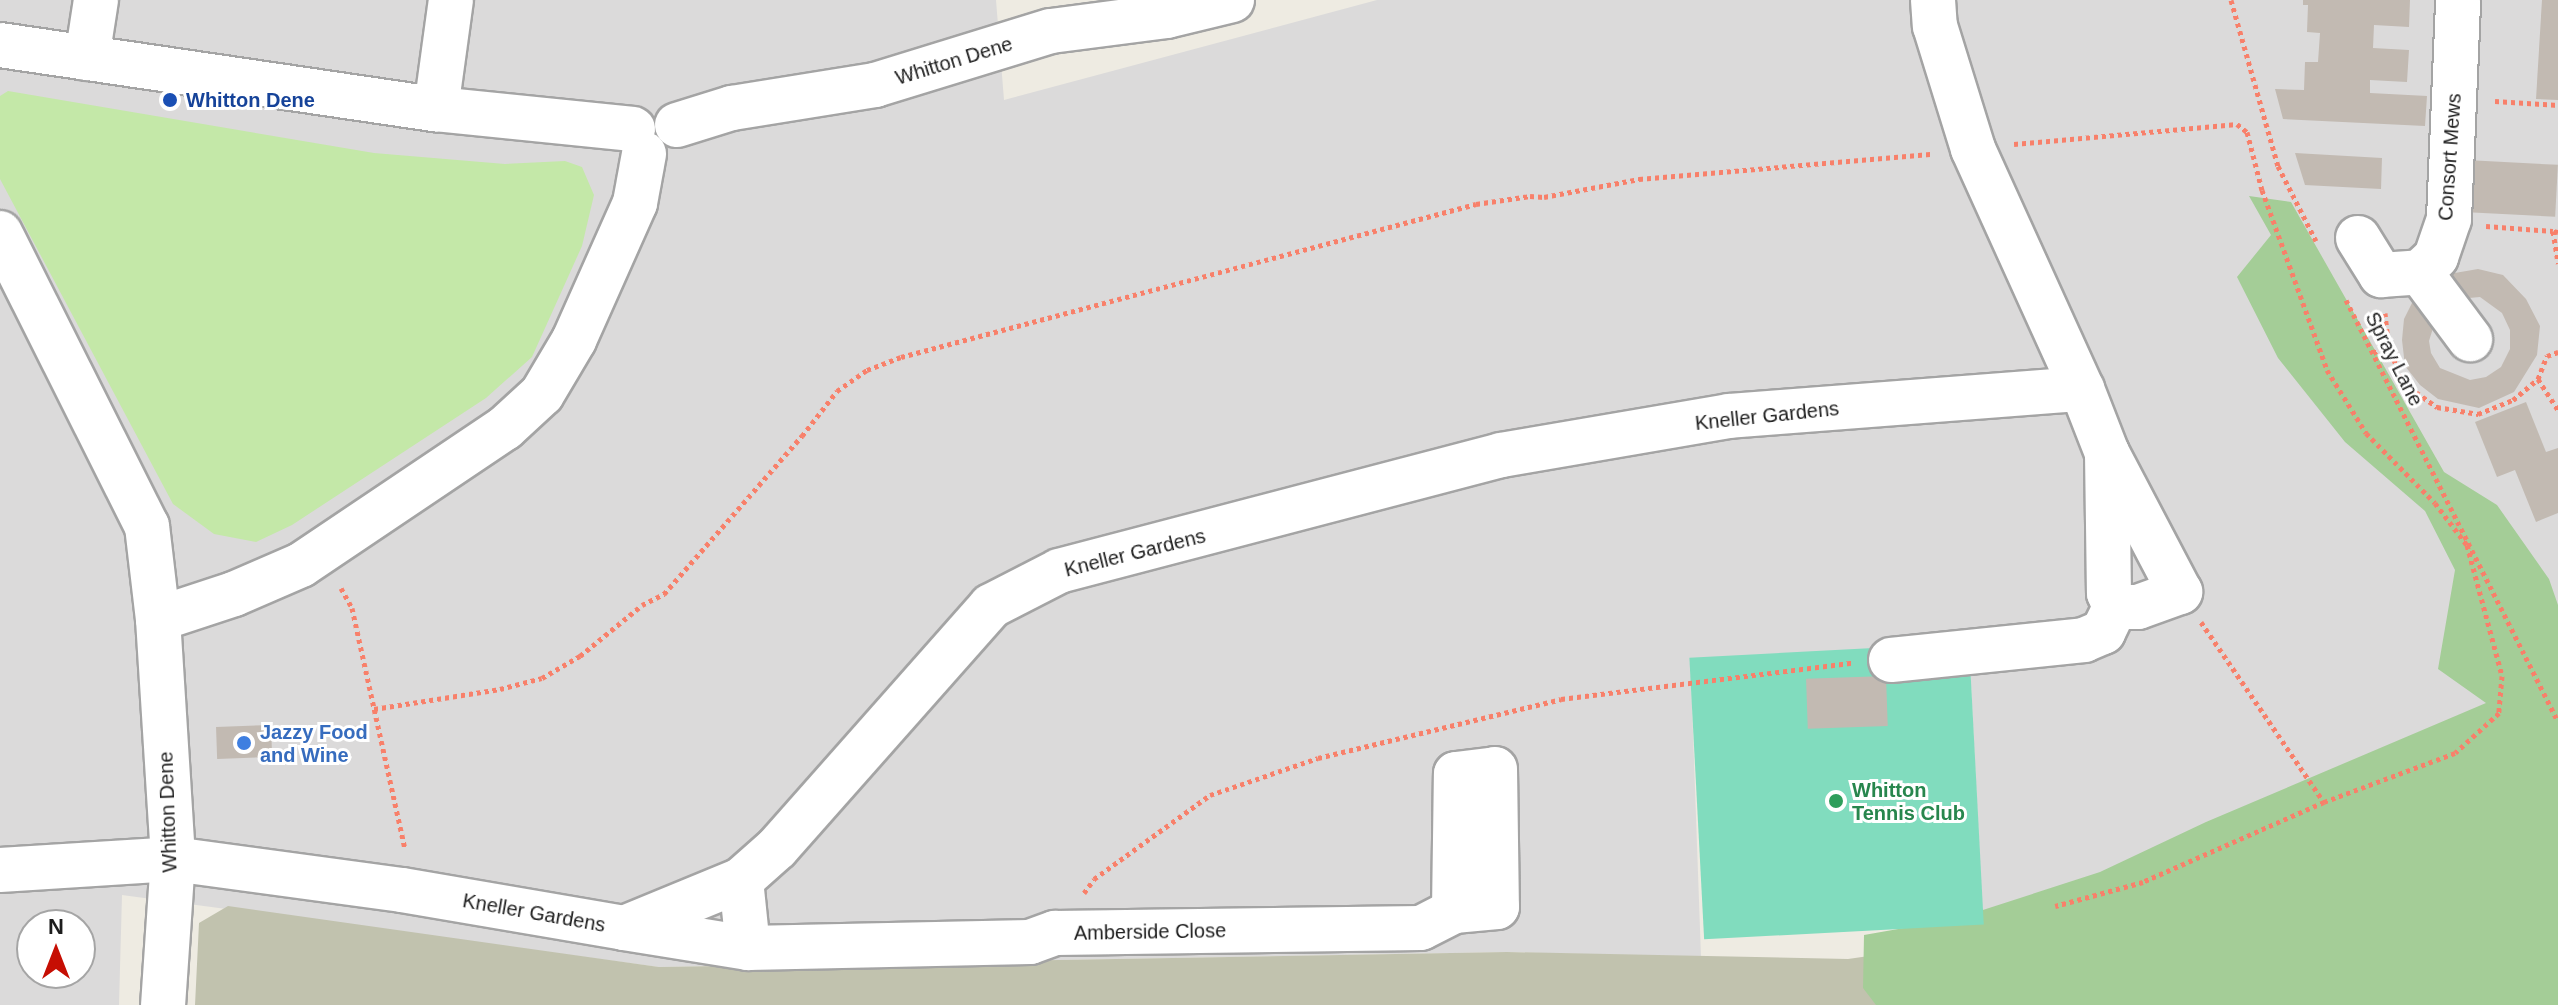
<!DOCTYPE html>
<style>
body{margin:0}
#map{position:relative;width:2558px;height:1005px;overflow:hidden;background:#eeebe2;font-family:Arial,sans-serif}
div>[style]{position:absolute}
.residential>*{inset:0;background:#dbdada}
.construction>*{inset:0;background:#c1c2ae}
.grass>*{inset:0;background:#c4e8a8}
.forest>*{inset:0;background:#a4cd97}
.pitch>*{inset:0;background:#81dcbe;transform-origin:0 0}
.building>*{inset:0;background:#c2bab2;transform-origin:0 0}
.path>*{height:5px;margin-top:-2.5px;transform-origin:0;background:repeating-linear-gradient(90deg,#f8806a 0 4px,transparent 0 8px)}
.roads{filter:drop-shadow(2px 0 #a4a4a4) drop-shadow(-2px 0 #a4a4a4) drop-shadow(0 2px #a4a4a4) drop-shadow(0 -2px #a4a4a4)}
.minor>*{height:44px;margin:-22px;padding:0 22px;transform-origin:22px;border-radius:22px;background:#fff}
.dots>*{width:22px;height:22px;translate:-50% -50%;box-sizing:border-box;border:4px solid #fff;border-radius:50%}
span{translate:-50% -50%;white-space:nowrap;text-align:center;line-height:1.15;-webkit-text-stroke:6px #fff;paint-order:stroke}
.street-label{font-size:20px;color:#1d1d1d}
.transit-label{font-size:20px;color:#164399;font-weight:700}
.left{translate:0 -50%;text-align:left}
.shop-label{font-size:20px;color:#366cbe;font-weight:700}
.leisure-label{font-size:20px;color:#27864d;font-weight:700}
.north{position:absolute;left:16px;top:909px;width:80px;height:80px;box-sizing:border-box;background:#fff;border:2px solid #a5a5a5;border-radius:50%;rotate:0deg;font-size:22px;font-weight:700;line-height:32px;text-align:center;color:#1d1d1d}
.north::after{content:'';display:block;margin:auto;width:28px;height:36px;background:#c60e03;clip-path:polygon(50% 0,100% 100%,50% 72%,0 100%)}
</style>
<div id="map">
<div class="residential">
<div style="clip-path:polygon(evenodd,0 0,996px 0,1004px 100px,1377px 0,2558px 0,2558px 721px,1983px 925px,1969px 644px,1691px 676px,1701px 957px,1507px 952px,659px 967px,122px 895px,119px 1005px,0 1005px,0 0,32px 925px,80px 925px,80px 973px,32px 973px,32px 925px)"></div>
</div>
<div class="construction">
<div style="clip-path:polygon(228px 906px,659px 967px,1507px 952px,1848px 959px,1981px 940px,2007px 1005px,195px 1005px,199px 923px)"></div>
</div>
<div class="grass">
<div style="clip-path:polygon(8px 91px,374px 153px,505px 164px,565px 161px,582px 167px,594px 195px,582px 246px,532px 357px,486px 398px,292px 525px,256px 542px,214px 534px,173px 504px,0 179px,0 96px)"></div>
</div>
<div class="forest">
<div style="clip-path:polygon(2249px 196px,2291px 202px,2444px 472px,2497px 505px,2549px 579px,2558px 605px,2558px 1005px,1876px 1005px,1863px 988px,1864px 935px,1955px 919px,2100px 872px,2206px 822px,2486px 703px,2438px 669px,2455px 570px,2425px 511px,2345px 442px,2278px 358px,2237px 277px,2271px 235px)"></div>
</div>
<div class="pitch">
<div style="left:1969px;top:643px;width:282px;height:280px;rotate:87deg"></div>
</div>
<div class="building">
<div style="clip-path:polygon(2303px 0,2410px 0,2409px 27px,2374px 25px,2373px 48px,2409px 50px,2407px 82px,2370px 80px,2370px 93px,2427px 96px,2425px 126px,2283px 119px,2275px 89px,2304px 90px,2305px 62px,2318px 62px,2320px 33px,2307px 32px,2308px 5px,2303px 5px)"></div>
<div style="clip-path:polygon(2542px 0,2558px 0,2558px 100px,2536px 99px)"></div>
<div style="clip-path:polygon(2295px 153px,2382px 158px,2381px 189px,2305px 185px)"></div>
<div style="left:2466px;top:160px;width:92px;height:52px;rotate:3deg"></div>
<div style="clip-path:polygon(2478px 269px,2503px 275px,2526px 299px,2540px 326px,2537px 355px,2514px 392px,2479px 408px,2438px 399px,2420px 385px,2405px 366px,2402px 340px,2404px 319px,2415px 297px,2438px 312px,2429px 341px,2431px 353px,2440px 368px,2470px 380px,2486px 377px,2501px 367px,2510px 349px,2510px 330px,2502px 313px,2480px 297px,2458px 299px,2449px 274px)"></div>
<div style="clip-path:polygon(2526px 402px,2546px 452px,2558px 448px,2558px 513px,2536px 522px,2515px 470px,2497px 477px,2475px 422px)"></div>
<div style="left:1886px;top:676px;width:50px;height:80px;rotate:88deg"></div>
<div style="left:271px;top:725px;width:32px;height:55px;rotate:88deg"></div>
</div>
<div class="path">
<div style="left:2231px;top:0;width:173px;rotate:74.2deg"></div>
<div style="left:2278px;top:166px;width:84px;rotate:63.1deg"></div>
<div style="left:2495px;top:101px;width:63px;rotate:3.6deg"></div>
<div style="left:2014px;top:144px;width:224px;rotate:-5.1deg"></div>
<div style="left:2237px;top:124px;width:13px;rotate:39deg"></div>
<div style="left:2247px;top:132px;width:60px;rotate:75.5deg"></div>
<div style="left:2262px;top:190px;width:191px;rotate:70.1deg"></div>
<div style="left:2327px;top:370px;width:74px;rotate:58.2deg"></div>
<div style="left:2366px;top:433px;width:98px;rotate:45.4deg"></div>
<div style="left:2435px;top:503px;width:53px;rotate:52.7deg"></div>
<div style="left:2467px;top:545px;width:136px;rotate:75deg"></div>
<div style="left:2502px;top:676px;width:37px;rotate:95deg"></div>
<div style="left:2499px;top:713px;width:59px;rotate:137.7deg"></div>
<div style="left:2455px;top:753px;width:140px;rotate:159.5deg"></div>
<div style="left:2324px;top:802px;width:198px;rotate:156.2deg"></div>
<div style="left:2143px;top:882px;width:91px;rotate:164.7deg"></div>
<div style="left:2486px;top:226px;width:67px;rotate:4.3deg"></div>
<div style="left:2558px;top:232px;width:5px;rotate:-169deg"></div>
<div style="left:2553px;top:231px;width:33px;rotate:81deg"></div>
<div style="left:2346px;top:300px;width:471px;rotate:63.3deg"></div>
<div style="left:2385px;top:313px;width:31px;rotate:84deg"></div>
<div style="left:2388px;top:344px;width:42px;rotate:69deg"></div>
<div style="left:2403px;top:383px;width:42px;rotate:35.2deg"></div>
<div style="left:2437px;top:407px;width:42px;rotate:9.7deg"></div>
<div style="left:2478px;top:414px;width:38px;rotate:-22deg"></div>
<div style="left:2513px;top:400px;width:33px;rotate:-40deg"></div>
<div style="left:2538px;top:379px;width:25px;rotate:-69deg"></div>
<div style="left:2547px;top:356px;width:12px;rotate:-20deg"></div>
<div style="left:2373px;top:353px;width:17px;rotate:-31deg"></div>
<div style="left:2538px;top:379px;width:37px;rotate:57deg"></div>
<div style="left:341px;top:588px;width:23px;rotate:61deg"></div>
<div style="left:352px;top:608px;width:247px;rotate:77.6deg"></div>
<div style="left:2201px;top:622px;width:218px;rotate:55.7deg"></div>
<div style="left:374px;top:709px;width:128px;rotate:-9deg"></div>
<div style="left:500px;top:689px;width:43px;rotate:-14.7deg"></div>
<div style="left:542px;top:678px;width:44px;rotate:-30.1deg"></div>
<div style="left:580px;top:656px;width:80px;rotate:-39.4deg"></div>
<div style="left:642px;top:605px;width:25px;rotate:-27deg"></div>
<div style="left:664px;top:594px;width:210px;rotate:-48.9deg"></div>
<div style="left:802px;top:436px;width:57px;rotate:-52.1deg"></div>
<div style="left:837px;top:391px;width:37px;rotate:-35deg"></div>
<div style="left:867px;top:370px;width:36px;rotate:-21deg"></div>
<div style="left:901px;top:357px;width:595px;rotate:-14.9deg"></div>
<div style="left:1476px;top:204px;width:55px;rotate:-8.4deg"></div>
<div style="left:1530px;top:196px;width:14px;rotate:4deg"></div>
<div style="left:1544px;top:197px;width:97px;rotate:-10.7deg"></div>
<div style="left:1639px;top:179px;width:295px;rotate:-4.9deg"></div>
<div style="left:1084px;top:893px;width:17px;rotate:-54deg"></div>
<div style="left:1094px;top:879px;width:143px;rotate:-35.9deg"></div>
<div style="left:1210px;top:795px;width:114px;rotate:-18.9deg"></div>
<div style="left:1318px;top:758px;width:250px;rotate:-13.6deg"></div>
<div style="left:1561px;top:699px;width:293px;rotate:-7.1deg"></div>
</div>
<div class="roads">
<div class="minor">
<div style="left:1933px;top:0;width:26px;rotate:86deg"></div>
<div style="left:1935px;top:26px;width:129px;rotate:72.8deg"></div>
<div style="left:1973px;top:149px;width:264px;rotate:65.6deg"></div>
<div style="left:2082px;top:389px;width:69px;rotate:68.7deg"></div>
<div style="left:2107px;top:453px;width:140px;rotate:89.2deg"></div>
<div style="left:2109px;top:593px;width:15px;rotate:67deg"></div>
<div style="left:2115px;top:607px;width:23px"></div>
<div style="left:2138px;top:607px;width:45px;rotate:-19.7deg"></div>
<div style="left:2180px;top:592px;width:157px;rotate:-117.7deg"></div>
<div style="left:0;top:45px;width:441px;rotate:8.4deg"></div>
<div style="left:436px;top:109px;width:198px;rotate:5.8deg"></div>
<div style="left:87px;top:58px;width:59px;rotate:-81.2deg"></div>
<div style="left:436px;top:109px;width:110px;rotate:-82.2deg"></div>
<div style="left:677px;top:125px;width:58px;rotate:-17.2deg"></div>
<div style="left:732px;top:108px;width:145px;rotate:-9.1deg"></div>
<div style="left:875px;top:85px;width:184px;rotate:-17.1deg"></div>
<div style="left:1051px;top:31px;width:117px;rotate:-7.4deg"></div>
<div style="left:1167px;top:16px;width:67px;rotate:-13.8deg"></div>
<div style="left:0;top:233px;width:328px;rotate:63.4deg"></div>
<div style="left:147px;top:526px;width:94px;rotate:83.3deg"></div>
<div style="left:158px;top:619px;width:240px;rotate:86.4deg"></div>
<div style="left:173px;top:859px;width:146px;rotate:93.9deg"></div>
<div style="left:2358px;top:238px;width:44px;rotate:58.1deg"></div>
<div style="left:2381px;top:275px;width:39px;rotate:-4deg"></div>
<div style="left:2420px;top:272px;width:22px;rotate:-43deg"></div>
<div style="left:2436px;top:257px;width:40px;rotate:-71.1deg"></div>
<div style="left:2449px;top:219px;width:219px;rotate:-87.6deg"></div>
<div style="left:2420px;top:272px;width:84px;rotate:53.3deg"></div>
<div style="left:158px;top:619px;width:80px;rotate:-18.2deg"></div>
<div style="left:234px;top:594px;width:73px;rotate:-23.4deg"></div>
<div style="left:301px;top:565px;width:246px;rotate:-33.9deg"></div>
<div style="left:505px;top:428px;width:50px;rotate:-42.6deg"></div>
<div style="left:542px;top:394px;width:63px;rotate:-59.3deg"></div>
<div style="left:574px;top:340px;width:150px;rotate:-66deg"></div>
<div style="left:635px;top:203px;width:50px;rotate:-79.6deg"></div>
<div style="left:1891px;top:660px;width:194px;rotate:-5.9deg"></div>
<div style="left:2084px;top:640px;width:21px;rotate:-23deg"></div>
<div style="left:2103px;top:632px;width:28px;rotate:-64deg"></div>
<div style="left:0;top:870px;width:173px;rotate:-3.6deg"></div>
<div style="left:173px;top:859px;width:231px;rotate:7.7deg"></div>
<div style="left:402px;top:890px;width:225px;rotate:9.7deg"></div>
<div style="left:624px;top:928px;width:126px;rotate:-22.3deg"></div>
<div style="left:741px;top:880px;width:48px;rotate:-41.6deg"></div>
<div style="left:777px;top:848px;width:323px;rotate:-48.5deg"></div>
<div style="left:991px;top:606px;width:76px;rotate:-27.2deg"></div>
<div style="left:1059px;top:571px;width:457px;rotate:-14.7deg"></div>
<div style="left:1501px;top:455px;width:231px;rotate:-9.7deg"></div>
<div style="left:1729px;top:416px;width:354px;rotate:-4.4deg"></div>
<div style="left:741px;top:880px;width:68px;rotate:84.1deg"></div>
<div style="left:748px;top:948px;width:282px;rotate:-1.2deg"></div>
<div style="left:1030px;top:942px;width:27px;rotate:-20deg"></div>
<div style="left:1055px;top:933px;width:366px;rotate:-0.8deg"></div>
<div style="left:1421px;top:928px;width:37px;rotate:-27deg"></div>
<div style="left:1454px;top:911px;width:137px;rotate:-89.2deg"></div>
<div style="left:1456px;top:774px;width:39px;rotate:-7deg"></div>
<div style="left:1495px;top:769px;width:138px;rotate:89.2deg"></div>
<div style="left:1497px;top:907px;width:43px;rotate:174.7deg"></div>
<div style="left:624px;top:928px;width:126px;rotate:9.2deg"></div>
</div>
</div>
<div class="dots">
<div style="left:170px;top:100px;background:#1a4fb4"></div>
<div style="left:244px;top:743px;background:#3f7fe0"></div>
<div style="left:1836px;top:801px;background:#2e9e5b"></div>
</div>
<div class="street-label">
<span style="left:954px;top:61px;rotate:-17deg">Whitton Dene</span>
<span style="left:2450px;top:157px;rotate:-86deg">Consort Mews</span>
<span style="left:2394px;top:359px;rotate:63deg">Spray Lane</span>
<span style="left:1767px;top:416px;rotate:-6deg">Kneller Gardens</span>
<span style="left:1135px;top:553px;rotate:-14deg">Kneller Gardens</span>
<span style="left:168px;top:812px;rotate:-92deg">Whitton Dene</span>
<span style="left:534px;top:913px;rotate:10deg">Kneller Gardens</span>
<span style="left:1150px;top:932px;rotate:-1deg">Amberside Close</span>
</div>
<div class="transit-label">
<span class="left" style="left:186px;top:100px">Whitton Dene</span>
</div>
<div class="shop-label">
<span class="left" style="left:260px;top:744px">Jazzy Food<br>and Wine</span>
</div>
<div class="leisure-label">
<span class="left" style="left:1852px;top:802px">Whitton<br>Tennis Club</span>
</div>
<div class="north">N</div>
</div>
